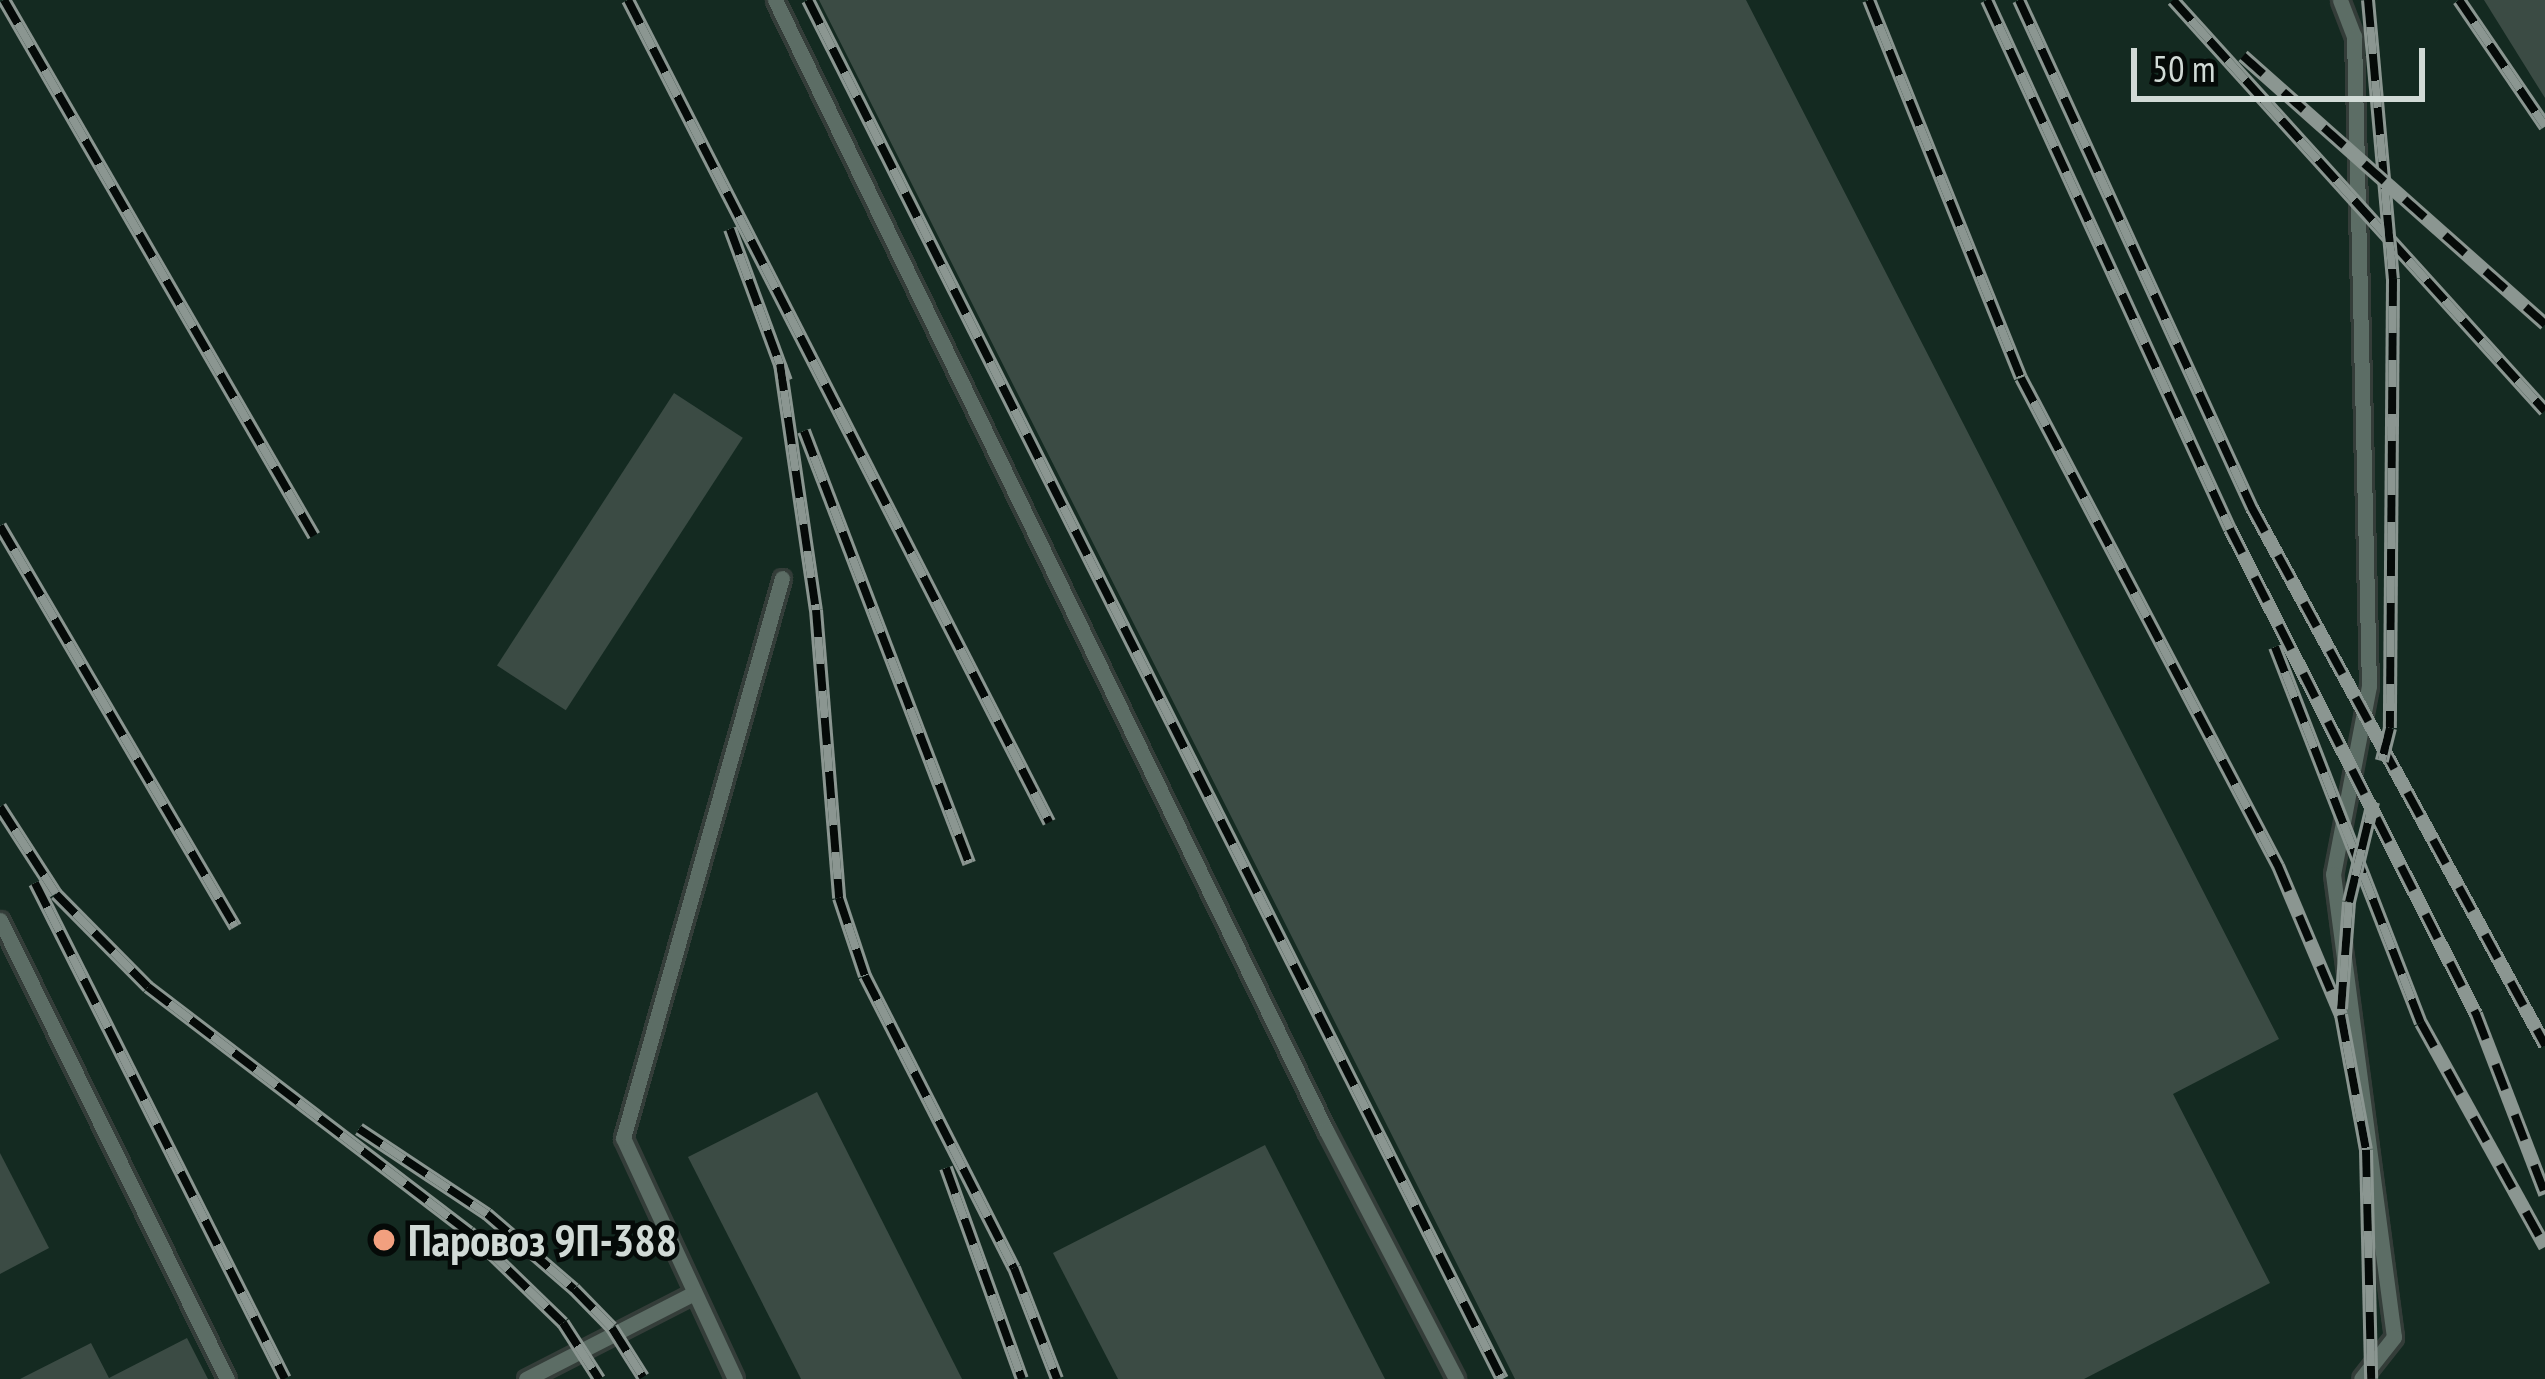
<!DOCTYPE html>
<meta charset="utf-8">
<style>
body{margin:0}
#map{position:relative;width:2545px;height:1379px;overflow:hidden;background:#14221c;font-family:"PT Sans Narrow",sans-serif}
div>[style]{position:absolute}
.built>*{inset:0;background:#142a21;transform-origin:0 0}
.building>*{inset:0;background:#3b4b44;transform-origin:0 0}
.roads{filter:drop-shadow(3px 0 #343d39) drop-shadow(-3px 0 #343d39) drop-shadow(0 3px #343d39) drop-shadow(0 -3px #343d39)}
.service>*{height:15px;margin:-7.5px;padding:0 7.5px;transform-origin:7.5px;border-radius:7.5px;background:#5c6d65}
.rail>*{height:14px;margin-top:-7px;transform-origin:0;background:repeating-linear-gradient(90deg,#050a08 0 27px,#8b9691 0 54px);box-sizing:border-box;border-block:3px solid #8b9691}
.dots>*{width:33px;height:33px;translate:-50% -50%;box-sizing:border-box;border:6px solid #050a08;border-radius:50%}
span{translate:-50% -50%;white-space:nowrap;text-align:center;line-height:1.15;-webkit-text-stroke:9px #050a08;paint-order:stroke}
.poi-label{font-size:45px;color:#d1dad6;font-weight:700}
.left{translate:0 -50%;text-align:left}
.scale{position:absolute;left:2131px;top:48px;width:294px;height:54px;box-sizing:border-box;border:6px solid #d1dad6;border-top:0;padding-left:15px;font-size:36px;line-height:42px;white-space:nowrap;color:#d1dad6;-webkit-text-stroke:9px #050a08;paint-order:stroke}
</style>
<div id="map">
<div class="built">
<div style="left:0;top:0;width:2545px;height:1379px"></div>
</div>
<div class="building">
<div style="clip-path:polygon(819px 0,1746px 0,2279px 1039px,2173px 1094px,2270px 1283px,2084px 1379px,1515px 1379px)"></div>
<div style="clip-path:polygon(2484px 0,2545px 0,2545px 98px)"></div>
<div style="left:674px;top:393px;width:82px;height:325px;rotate:33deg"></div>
<div style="clip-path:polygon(817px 1092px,962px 1379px,801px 1379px,688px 1157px)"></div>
<div style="clip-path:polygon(1265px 1145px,1385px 1379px,1118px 1379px,1053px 1253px)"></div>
<div style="clip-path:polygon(0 1153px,49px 1248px,0 1274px)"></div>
<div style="clip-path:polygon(187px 1338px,208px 1379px,20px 1379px,91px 1343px,109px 1378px)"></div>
</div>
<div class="roads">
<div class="service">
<div style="left:775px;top:0;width:1257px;rotate:64.01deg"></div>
<div style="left:1326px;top:1130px;width:281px;rotate:62.4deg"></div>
<div style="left:2340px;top:0;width:39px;rotate:69deg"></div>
<div style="left:2354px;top:36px;width:650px;rotate:88.68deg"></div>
<div style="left:2369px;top:686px;width:191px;rotate:100.8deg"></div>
<div style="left:2333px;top:874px;width:467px;rotate:82.5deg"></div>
<div style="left:2394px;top:1337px;width:53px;rotate:128.2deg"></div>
<div style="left:0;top:920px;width:512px;rotate:63.69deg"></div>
<div style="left:526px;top:1379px;width:186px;rotate:-27.1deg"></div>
<div style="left:735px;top:1379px;width:266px;rotate:-114.9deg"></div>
<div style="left:623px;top:1138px;width:582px;rotate:-74.15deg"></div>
</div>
</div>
<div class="rail">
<div style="left:4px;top:0;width:619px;rotate:59.96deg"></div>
<div style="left:628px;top:0;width:924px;rotate:62.88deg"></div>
<div style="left:808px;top:0;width:1544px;rotate:63.29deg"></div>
<div style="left:1869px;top:0;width:407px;rotate:68.1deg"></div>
<div style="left:2021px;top:378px;width:552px;rotate:62.23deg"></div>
<div style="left:2278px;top:866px;width:162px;rotate:67.1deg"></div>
<div style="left:2341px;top:1015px;width:137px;rotate:79.5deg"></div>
<div style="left:2366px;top:1150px;width:229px;rotate:88.7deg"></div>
<div style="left:1987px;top:0;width:582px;rotate:65.33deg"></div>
<div style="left:2230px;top:529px;width:544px;rotate:63.11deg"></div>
<div style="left:2476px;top:1014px;width:193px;rotate:69deg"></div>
<div style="left:2019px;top:0;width:559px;rotate:65.36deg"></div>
<div style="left:2252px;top:508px;width:612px;rotate:61.38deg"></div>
<div style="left:2173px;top:0;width:554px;rotate:47.85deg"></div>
<div style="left:2368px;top:0;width:280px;rotate:84.9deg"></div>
<div style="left:2393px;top:279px;width:449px;rotate:90.4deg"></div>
<div style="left:2390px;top:728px;width:34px;rotate:104deg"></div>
<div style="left:2459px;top:0;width:153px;rotate:55.7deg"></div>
<div style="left:2243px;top:56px;width:404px;rotate:41.6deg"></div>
<div style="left:730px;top:229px;width:162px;rotate:69.8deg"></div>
<div style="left:780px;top:364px;width:249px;rotate:81.7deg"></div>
<div style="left:816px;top:610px;width:289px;rotate:85.4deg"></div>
<div style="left:839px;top:898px;width:82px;rotate:71.6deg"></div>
<div style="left:865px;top:976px;width:328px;rotate:63deg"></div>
<div style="left:1014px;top:1268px;width:119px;rotate:68.8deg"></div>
<div style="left:804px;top:431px;width:463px;rotate:69.1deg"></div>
<div style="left:0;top:526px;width:465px;rotate:59.6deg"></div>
<div style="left:2275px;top:647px;width:403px;rotate:68.8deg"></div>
<div style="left:2421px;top:1023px;width:256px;rotate:61deg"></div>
<div style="left:0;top:807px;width:103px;rotate:57.2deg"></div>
<div style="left:56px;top:894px;width:131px;rotate:45.3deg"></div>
<div style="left:148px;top:987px;width:404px;rotate:37.4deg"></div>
<div style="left:469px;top:1232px;width:131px;rotate:44.1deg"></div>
<div style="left:563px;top:1323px;width:67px;rotate:57.3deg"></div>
<div style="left:35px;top:883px;width:555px;rotate:63.25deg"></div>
<div style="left:2341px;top:1009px;width:107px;rotate:-85.7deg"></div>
<div style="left:2349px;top:902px;width:103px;rotate:-76.5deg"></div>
<div style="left:359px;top:1129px;width:154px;rotate:33.6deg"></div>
<div style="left:487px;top:1214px;width:115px;rotate:40.8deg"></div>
<div style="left:574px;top:1289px;width:54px;rotate:45.7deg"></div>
<div style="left:612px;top:1328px;width:58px;rotate:57.7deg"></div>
<div style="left:946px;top:1168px;width:224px;rotate:70.2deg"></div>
</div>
<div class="dots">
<div style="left:384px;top:1240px;background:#f2a07f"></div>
</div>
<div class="poi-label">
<span class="left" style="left:408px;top:1240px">Паровоз 9П-388</span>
</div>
<div class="scale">50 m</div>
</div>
